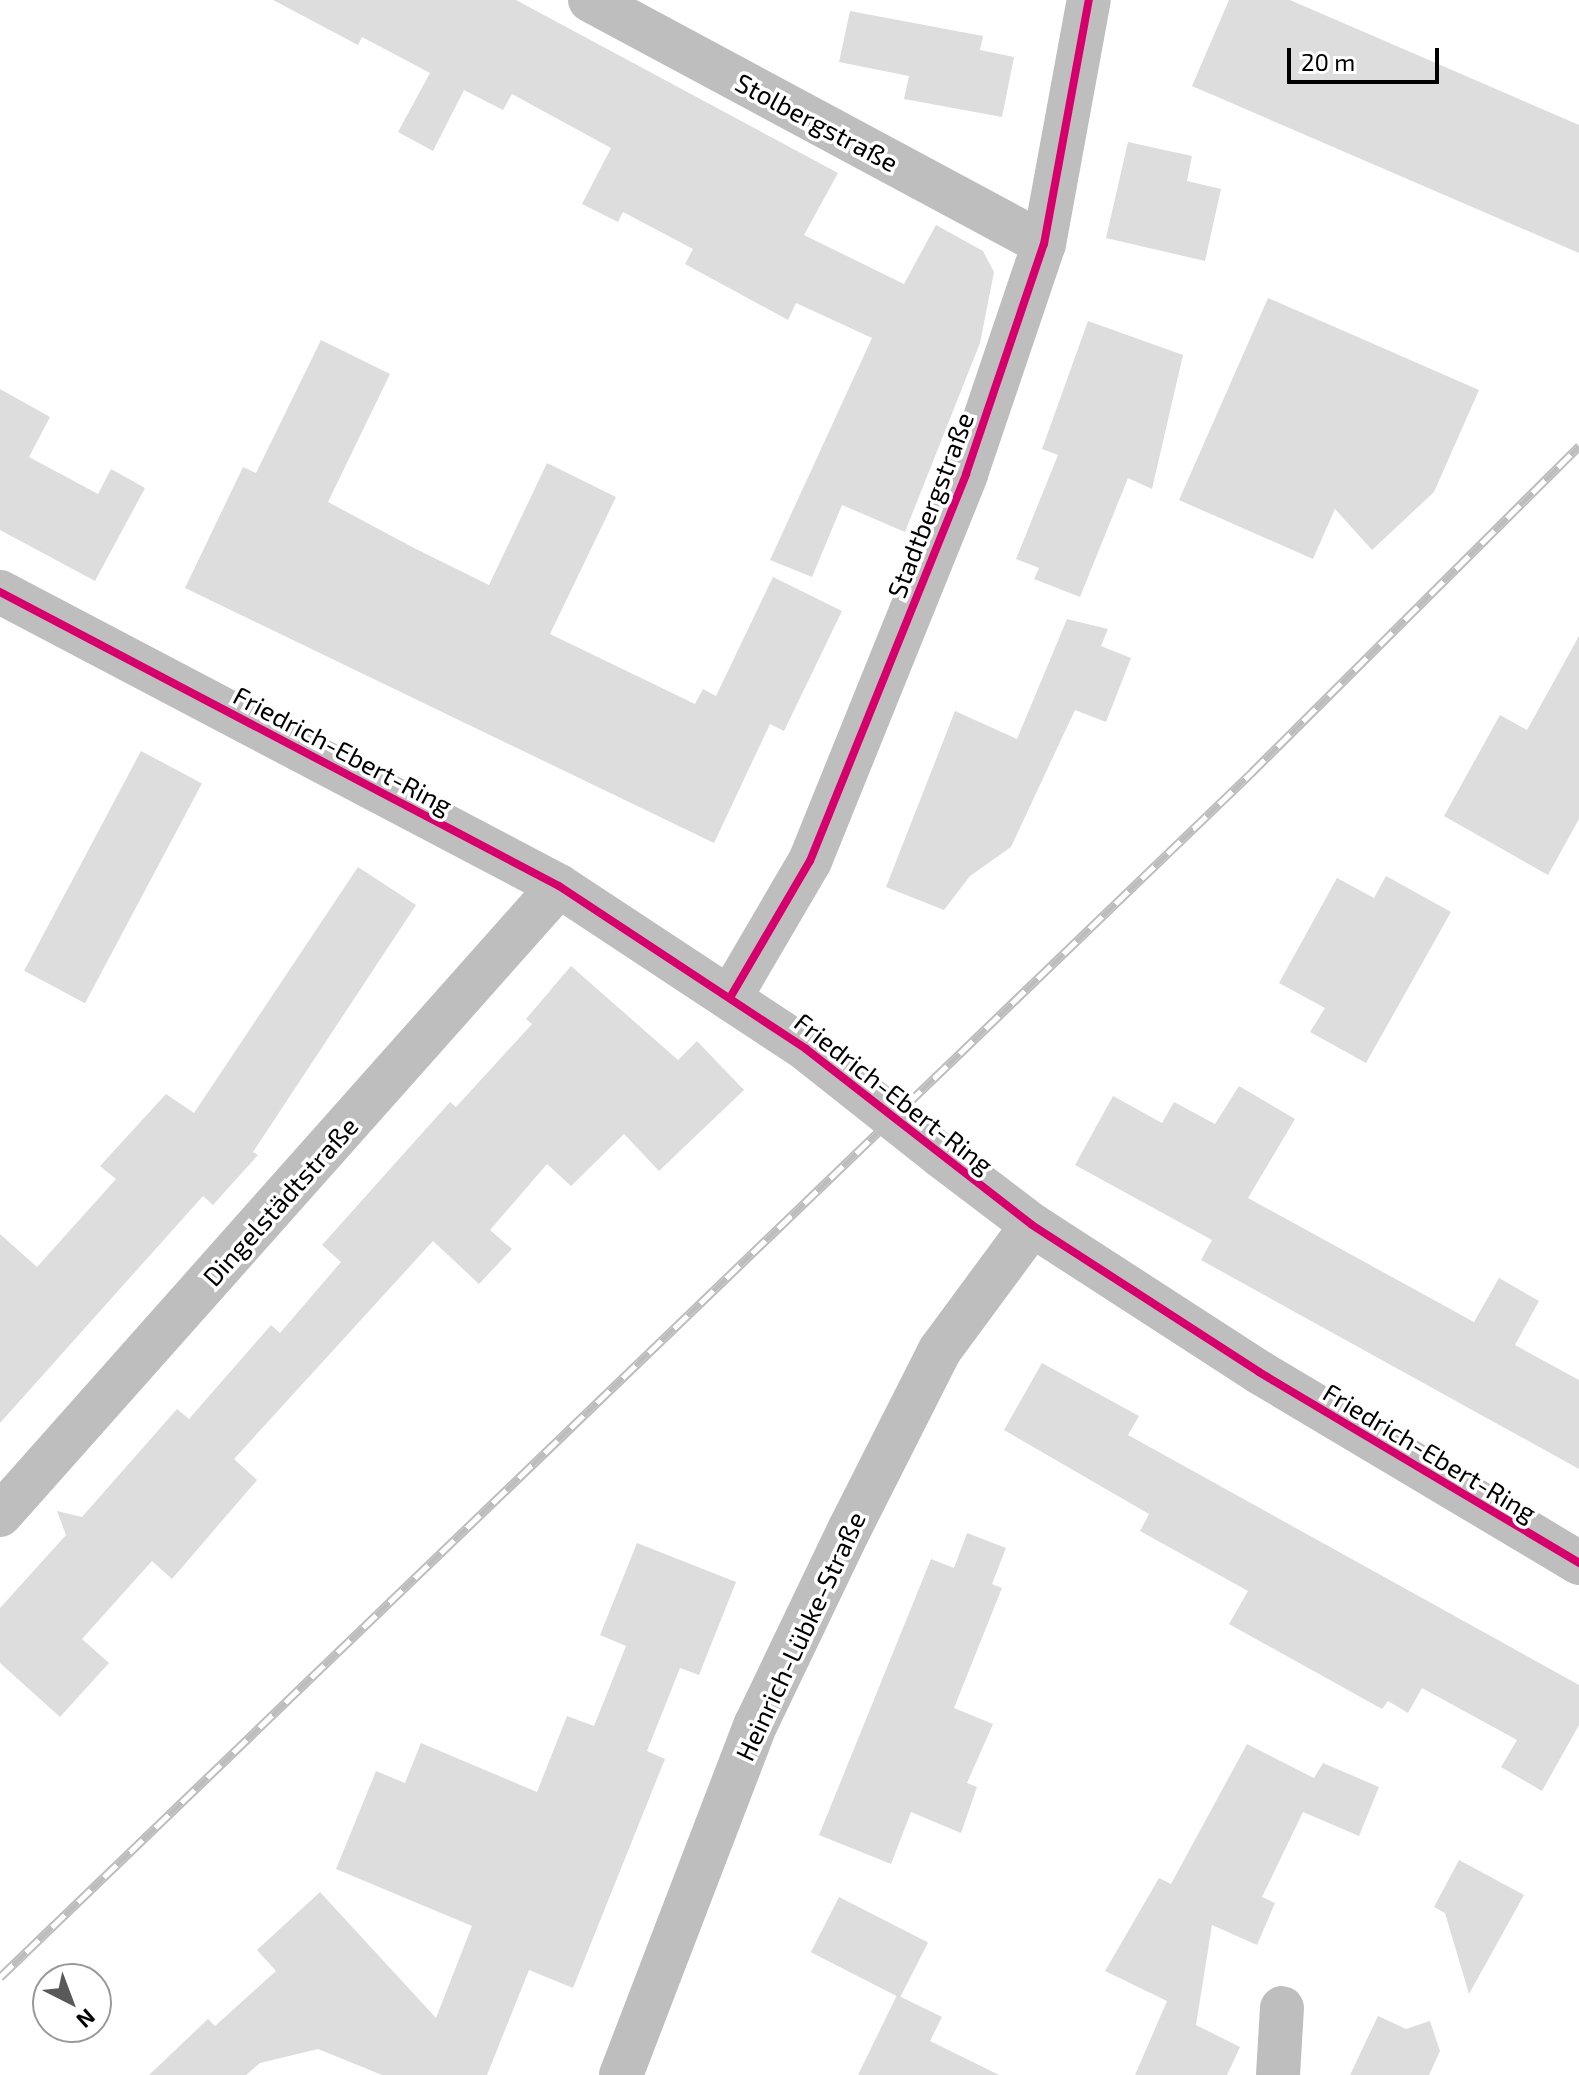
<!DOCTYPE html>
<meta charset="utf-8">
<style>
body{margin:0}
#map{position:relative;width:1579px;height:2075px;overflow:hidden;background:#fff;font-family:"Exo 2",sans-serif}
div>[style]{position:absolute}
.building>*{inset:0;background:#ddd;transform-origin:0 0}
.minor>*{height:44px;margin:-22px;padding:0 22px;transform-origin:22px;border-radius:22px;background:#bebebe}
.rail>*{height:9px;margin-top:-4.5px;transform-origin:0;background:repeating-linear-gradient(90deg,#fff 0 18px,#bdbdbd 0 36px);box-sizing:border-box;border-block:2px solid #bdbdbd}
.minor-bridge>*{height:44px;margin:-22px;padding:0 22px;transform-origin:22px;border-radius:22px;background:#bebebe}
.cycleway>*{height:8px;margin:-4px;padding:0 4px;transform-origin:4px;border-radius:4px;background:#d6006c}
span{translate:-50% -50%;white-space:nowrap;text-align:center;line-height:1.15;-webkit-text-stroke:7px #fff;paint-order:stroke}
.street-label{font-size:26px;color:#000}
.north{position:absolute;left:32px;top:1963px;width:80px;height:80px;box-sizing:border-box;background:#fff;border:2px solid #999;border-radius:50%;rotate:138deg;font-size:22px;font-weight:700;line-height:32px;text-align:center;color:#000}
.north::after{content:'';display:block;margin:auto;width:28px;height:36px;background:#595959;clip-path:polygon(50% 0,100% 100%,50% 72%,0 100%)}
.scale{position:absolute;left:1287px;top:48px;width:152px;height:36px;box-sizing:border-box;border:4px solid #000;border-top:0;padding-left:10px;font-size:24px;line-height:28px;white-space:nowrap;color:#000;-webkit-text-stroke:6px #fff;paint-order:stroke}
</style>
<div id="map">
<div class="building">
<div style="clip-path:polygon(273px 0,516px 0,838px 173px,804px 235px,904px 284px,936px 225px,983px 251px,994px 272px,980px 343px,905px 532px,842px 505px,812px 577px,770px 560px,872px 338px,796px 303px,788px 320px,685px 264px,693px 249px,623px 212px,618px 222px,582px 204px,611px 148px,512px 94px,503px 110px,464px 90px,433px 151px,398px 132px,430px 73px,362px 37px,358px 45px)"></div>
<div style="clip-path:polygon(1229px 0,1290px 0,1579px 125px,1579px 253px,1192px 86px)"></div>
<div style="clip-path:polygon(850px 11px,983px 36px,980px 50px,1014px 57px,1002px 117px,904px 99px,909px 76px,839px 62px)"></div>
<div style="clip-path:polygon(1128px 142px,1192px 156px,1187px 181px,1221px 189px,1205px 261px,1106px 238px)"></div>
<div style="clip-path:polygon(1268px 298px,1479px 390px,1434px 492px,1372px 550px,1335px 509px,1313px 559px,1179px 500px)"></div>
<div style="clip-path:polygon(1088px 321px,1183px 355px,1152px 489px,1128px 478px,1080px 597px,1034px 579px,1039px 568px,1016px 559px,1058px 455px,1042px 449px)"></div>
<div style="clip-path:polygon(321px 340px,390px 374px,328px 502px,414px 548px,489px 585px,547px 463px,616px 497px,550px 634px,695px 704px,703px 689px,716px 696px,773px 577px,842px 611px,784px 731px,770px 724px,714px 843px,185px 588px,243px 467px,256px 473px)"></div>
<div style="clip-path:polygon(0 389px,50px 417px,29px 457px,98px 494px,111px 469px,145px 488px,95px 581px,0 530px)"></div>
<div style="clip-path:polygon(1067px 619px,1108px 629px,1101px 646px,1131px 658px,1106px 722px,1075px 710px,1011px 847px,970px 876px,944px 910px,886px 887px,955px 711px,1017px 739px)"></div>
<div style="clip-path:polygon(1579px 636px,1579px 819px,1548px 875px,1444px 816px,1500px 715px,1527px 730px)"></div>
<div style="left:141px;top:751px;width:69px;height:249px;rotate:28deg"></div>
<div style="clip-path:polygon(358px 867px,416px 905px,253px 1152px,258px 1155px,213px 1205px,203px 1196px,0 1423px,0 1234px,37px 1267px,116px 1179px,100px 1166px,166px 1094px,194px 1113px)"></div>
<div style="clip-path:polygon(1386px 876px,1451px 912px,1366px 1063px,1310px 1032px,1325px 1008px,1279px 983px,1337px 878px,1374px 898px)"></div>
<div style="clip-path:polygon(571px 966px,678px 1060px,697px 1041px,744px 1090px,659px 1171px,624px 1134px,571px 1186px,547px 1164px,490px 1230px,512px 1249px,479px 1284px,433px 1241px,234px 1459px,257px 1480px,172px 1579px,152px 1561px,82px 1639px,109px 1663px,60px 1717px,0 1663px,0 1608px,66px 1535px,57px 1511px,82px 1517px,177px 1409px,189px 1419px,271px 1325px,280px 1333px,341px 1262px,322px 1245px,450px 1102px,456px 1107px,532px 1024px,526px 1019px)"></div>
<div style="clip-path:polygon(1239px 1086px,1295px 1119px,1248px 1198px,1474px 1322px,1499px 1278px,1539px 1301px,1515px 1345px,1579px 1380px,1579px 1469px,1201px 1260px,1212px 1240px,1075px 1165px,1113px 1096px,1162px 1123px,1174px 1102px,1215px 1124px)"></div>
<div style="clip-path:polygon(1042px 1363px,1139px 1416px,1128px 1435px,1579px 1685px,1579px 1725px,1542px 1791px,1501px 1767px,1517px 1740px,1422px 1688px,1408px 1713px,1388px 1701px,1382px 1709px,1229px 1624px,1248px 1591px,1140px 1531px,1149px 1514px,1004px 1430px)"></div>
<div style="clip-path:polygon(967px 1533px,1006px 1548px,992px 1584px,1002px 1588px,954px 1708px,993px 1724px,967px 1783px,977px 1787px,961px 1833px,911px 1812px,891px 1864px,819px 1835px,931px 1559px,954px 1568px)"></div>
<div style="clip-path:polygon(637px 1543px,736px 1582px,699px 1675px,680px 1668px,647px 1751px,665px 1759px,573px 1988px,529px 1970px,487px 2075px,382px 2075px,318px 2049px,260px 2063px,246px 2075px,149px 2075px,208px 2019px,215px 2026px,276px 1971px,257px 1950px,320px 1892px,436px 2018px,472px 1926px,336px 1869px,376px 1771px,405px 1783px,421px 1743px,537px 1792px,567px 1716px,594px 1726px,626px 1646px,600px 1635px)"></div>
<div style="clip-path:polygon(1247px 1744px,1314px 1778px,1323px 1763px,1379px 1787px,1359px 1836px,1303px 1812px,1262px 1897px,1275px 1903px,1257px 1945px,1212px 1925px,1196px 2025px,1240px 2047px,1227px 2075px,1135px 2075px,1167px 2001px,1105px 1971px,1159px 1878px,1171px 1884px)"></div>
<div style="clip-path:polygon(1459px 1860px,1524px 1895px,1469px 1994px,1445px 1913px,1434px 1907px)"></div>
<div style="left:839px;top:1897px;width:100px;height:62px;rotate:27deg"></div>
<div style="clip-path:polygon(897px 1995px,942px 2017px,930px 2041px,999px 2075px,858px 2075px)"></div>
<div style="clip-path:polygon(1378px 2016px,1406px 2029px,1430px 2021px,1440px 2051px,1429px 2075px,1350px 2075px)"></div>
</div>
<div class="minor">
<div style="left:590px;top:0;width:515px;rotate:28.26deg"></div>
<div style="left:0;top:592px;width:632px;rotate:27.74deg"></div>
<div style="left:559px;top:886px;width:296px;rotate:33.4deg"></div>
<div style="left:731px;top:996px;width:156px;rotate:-59.7deg"></div>
<div style="left:810px;top:861px;width:417px;rotate:-68deg"></div>
<div style="left:966px;top:474px;width:243px;rotate:-71.3deg"></div>
<div style="left:1044px;top:244px;width:248px;rotate:-79.6deg"></div>
<div style="left:941px;top:1156px;width:114px;rotate:37.2deg"></div>
<div style="left:1032px;top:1225px;width:270px;rotate:32.9deg"></div>
<div style="left:1259px;top:1372px;width:373px;rotate:30.8deg"></div>
<div style="left:0;top:1515px;width:841px;rotate:-48.37deg"></div>
<div style="left:621px;top:2075px;width:376px;rotate:-69deg"></div>
<div style="left:756px;top:1724px;width:217px;rotate:-64.4deg"></div>
<div style="left:850px;top:1528px;width:199px;rotate:-63.2deg"></div>
<div style="left:940px;top:1350px;width:155px;rotate:-53.6deg"></div>
<div style="left:1278px;top:2075px;width:67px;rotate:-86.6deg"></div>
</div>
<div class="rail">
<div style="left:0;top:1977px;width:1738px;rotate:-43.9deg"></div>
<div style="left:1252px;top:772px;width:462px;rotate:-44.9deg"></div>
</div>
<div class="minor-bridge">
<div style="left:806px;top:1049px;width:172px;rotate:38.4deg"></div>
</div>
<div class="cycleway">
<div style="left:0;top:592px;width:632px;rotate:27.74deg"></div>
<div style="left:559px;top:886px;width:296px;rotate:33.4deg"></div>
<div style="left:806px;top:1049px;width:286px;rotate:37.9deg"></div>
<div style="left:1032px;top:1225px;width:270px;rotate:32.9deg"></div>
<div style="left:1259px;top:1372px;width:373px;rotate:30.8deg"></div>
<div style="left:731px;top:996px;width:156px;rotate:-59.7deg"></div>
<div style="left:810px;top:861px;width:417px;rotate:-68deg"></div>
<div style="left:966px;top:474px;width:243px;rotate:-71.3deg"></div>
<div style="left:1044px;top:244px;width:248px;rotate:-79.6deg"></div>
</div>
<div class="street-label">
<span style="left:817px;top:122px;rotate:28deg">Stolbergstraße</span>
<span style="left:930px;top:505px;rotate:-69deg">Stadtbergstraße</span>
<span style="left:343px;top:750px;rotate:28deg">Friedrich-Ebert-Ring</span>
<span style="left:894px;top:1093px;rotate:38deg">Friedrich-Ebert-Ring</span>
<span style="left:280px;top:1201px;rotate:-48deg">Dingelstädtstraße</span>
<span style="left:1430px;top:1452px;rotate:31deg">Friedrich-Ebert-Ring</span>
<span style="left:800px;top:1636px;rotate:-65deg">Heinrich-Lübke-Straße</span>
</div>
<div class="north">N</div>
<div class="scale">20 m</div>
</div>
